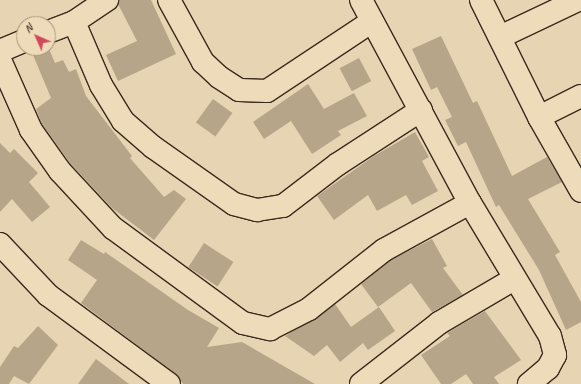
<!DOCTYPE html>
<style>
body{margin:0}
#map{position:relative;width:581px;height:384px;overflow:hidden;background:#e7d4b3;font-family:Caveat,sans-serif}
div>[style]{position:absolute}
.building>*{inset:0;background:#b7a589;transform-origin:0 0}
.roads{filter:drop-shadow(1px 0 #3b2a1e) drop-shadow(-1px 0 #3b2a1e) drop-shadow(0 1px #3b2a1e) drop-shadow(0 -1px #3b2a1e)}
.minor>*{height:22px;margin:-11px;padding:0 11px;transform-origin:11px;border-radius:11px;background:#eedbb9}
span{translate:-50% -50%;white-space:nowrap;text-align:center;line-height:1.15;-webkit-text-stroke:3px #eedbb9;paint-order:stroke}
.north{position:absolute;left:16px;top:16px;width:40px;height:40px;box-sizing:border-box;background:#eedbb9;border:1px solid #a6947b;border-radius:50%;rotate:315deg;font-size:11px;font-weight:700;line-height:16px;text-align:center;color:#3b2a1e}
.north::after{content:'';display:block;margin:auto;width:14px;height:18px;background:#d1495b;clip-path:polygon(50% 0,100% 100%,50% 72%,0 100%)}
</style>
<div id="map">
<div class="building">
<div style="clip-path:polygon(119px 0,151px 0,176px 54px,118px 81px,106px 55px,137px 41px,118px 4px)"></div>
<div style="clip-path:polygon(441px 36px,473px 103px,477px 101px,512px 176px,547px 157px,562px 182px,528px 199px,560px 252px,555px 255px,581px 302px,581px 322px,566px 330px,539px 270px,499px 205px,496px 207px,466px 142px,458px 146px,445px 120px,452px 117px,437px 87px,431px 90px,412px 49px)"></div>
<div style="clip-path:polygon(49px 49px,55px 63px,63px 60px,69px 72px,76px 69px,86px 96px,132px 156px,130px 158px,164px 197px,174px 190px,186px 199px,154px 240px,112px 208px,70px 163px,42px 124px,36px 109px,51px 98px,33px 55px)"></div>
<div style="left:359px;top:58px;width:26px;height:22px;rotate:62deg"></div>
<div style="clip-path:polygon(308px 84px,324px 109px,354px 93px,367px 116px,338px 131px,341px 135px,312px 154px,291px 121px,264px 139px,253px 122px)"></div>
<div style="left:213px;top:99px;width:24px;height:29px;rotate:36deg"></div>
<div style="clip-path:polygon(415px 132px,429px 157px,422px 161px,438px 191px,412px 205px,406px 195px,377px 211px,368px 195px,334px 220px,317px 196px,374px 156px)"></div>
<div style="clip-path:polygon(0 143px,10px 153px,14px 149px,38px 173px,29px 182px,50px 207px,32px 222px,12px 199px,0 212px)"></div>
<div style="clip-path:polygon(432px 239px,447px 266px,443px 268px,463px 295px,432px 312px,411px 283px,378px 307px,361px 284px,391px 260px)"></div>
<div style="clip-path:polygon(81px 240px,104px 254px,105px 252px,188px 310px,219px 328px,207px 347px,242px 342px,315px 384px,183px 384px,176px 374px,81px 303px,97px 280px,68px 260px)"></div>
<div style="left:204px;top:243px;width:35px;height:29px;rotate:33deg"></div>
<div style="clip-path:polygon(335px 304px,351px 327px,379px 307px,395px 331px,368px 350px,363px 343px,340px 362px,327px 345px,314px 356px,285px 336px)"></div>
<div style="clip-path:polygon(485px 311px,521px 360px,494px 377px,499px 384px,473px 384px,466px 374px,451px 384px,441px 384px,421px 355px,450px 336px,447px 333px)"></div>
<div style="clip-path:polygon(38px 326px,58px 345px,29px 384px,14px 376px,9px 384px,0 384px,0 367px,14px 346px,18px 348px)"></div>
<div style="clip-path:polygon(96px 359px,129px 384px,78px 384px)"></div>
</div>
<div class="roads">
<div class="minor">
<div style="left:169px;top:0;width:71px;rotate:61.3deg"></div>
<div style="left:203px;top:62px;width:22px;rotate:43deg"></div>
<div style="left:219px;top:77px;width:24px;rotate:33deg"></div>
<div style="left:239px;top:90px;width:28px;rotate:2deg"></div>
<div style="left:267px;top:91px;width:125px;rotate:-33.6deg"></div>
<div style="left:361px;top:0;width:230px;rotate:61.8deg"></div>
<div style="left:470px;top:203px;width:155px;rotate:59deg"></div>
<div style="left:550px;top:336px;width:20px;rotate:75deg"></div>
<div style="left:555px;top:355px;width:15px;rotate:118deg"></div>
<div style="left:548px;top:368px;width:25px;rotate:140deg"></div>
<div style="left:481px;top:0;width:131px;rotate:63.6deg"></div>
<div style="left:539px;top:117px;width:85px;rotate:60.4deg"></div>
<div style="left:74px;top:22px;width:69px;rotate:66.8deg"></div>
<div style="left:101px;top:85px;width:42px;rotate:58.6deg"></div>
<div style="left:123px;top:121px;width:40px;rotate:41deg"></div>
<div style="left:153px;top:147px;width:99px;rotate:35.1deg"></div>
<div style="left:234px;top:204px;width:24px;rotate:15deg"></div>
<div style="left:257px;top:210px;width:26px;rotate:-9deg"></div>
<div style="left:283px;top:206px;width:69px;rotate:-37.4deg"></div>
<div style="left:338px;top:164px;width:99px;rotate:-33deg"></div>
<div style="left:48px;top:32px;width:28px;rotate:-21deg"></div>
<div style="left:74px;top:22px;width:40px;rotate:-34deg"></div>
<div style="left:500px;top:37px;width:86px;rotate:-25.4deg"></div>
<div style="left:0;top:51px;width:26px;rotate:-23deg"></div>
<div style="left:0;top:60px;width:77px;rotate:66.1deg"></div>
<div style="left:31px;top:130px;width:50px;rotate:54.7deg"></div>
<div style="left:60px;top:171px;width:78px;rotate:47.1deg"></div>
<div style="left:113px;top:228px;width:161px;rotate:36.2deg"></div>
<div style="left:243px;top:323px;width:28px;rotate:13deg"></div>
<div style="left:270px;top:329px;width:44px;rotate:-27.1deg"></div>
<div style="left:309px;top:309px;width:95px;rotate:-38.2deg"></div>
<div style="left:384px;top:250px;width:98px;rotate:-28.7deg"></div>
<div style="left:539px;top:117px;width:47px;rotate:-26.6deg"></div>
<div style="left:0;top:244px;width:70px;rotate:46.7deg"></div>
<div style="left:48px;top:295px;width:150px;rotate:36.3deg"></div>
<div style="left:361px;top:384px;width:99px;rotate:-38deg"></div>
<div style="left:439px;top:323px;width:87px;rotate:-30.4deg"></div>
</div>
</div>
<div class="north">N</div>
</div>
